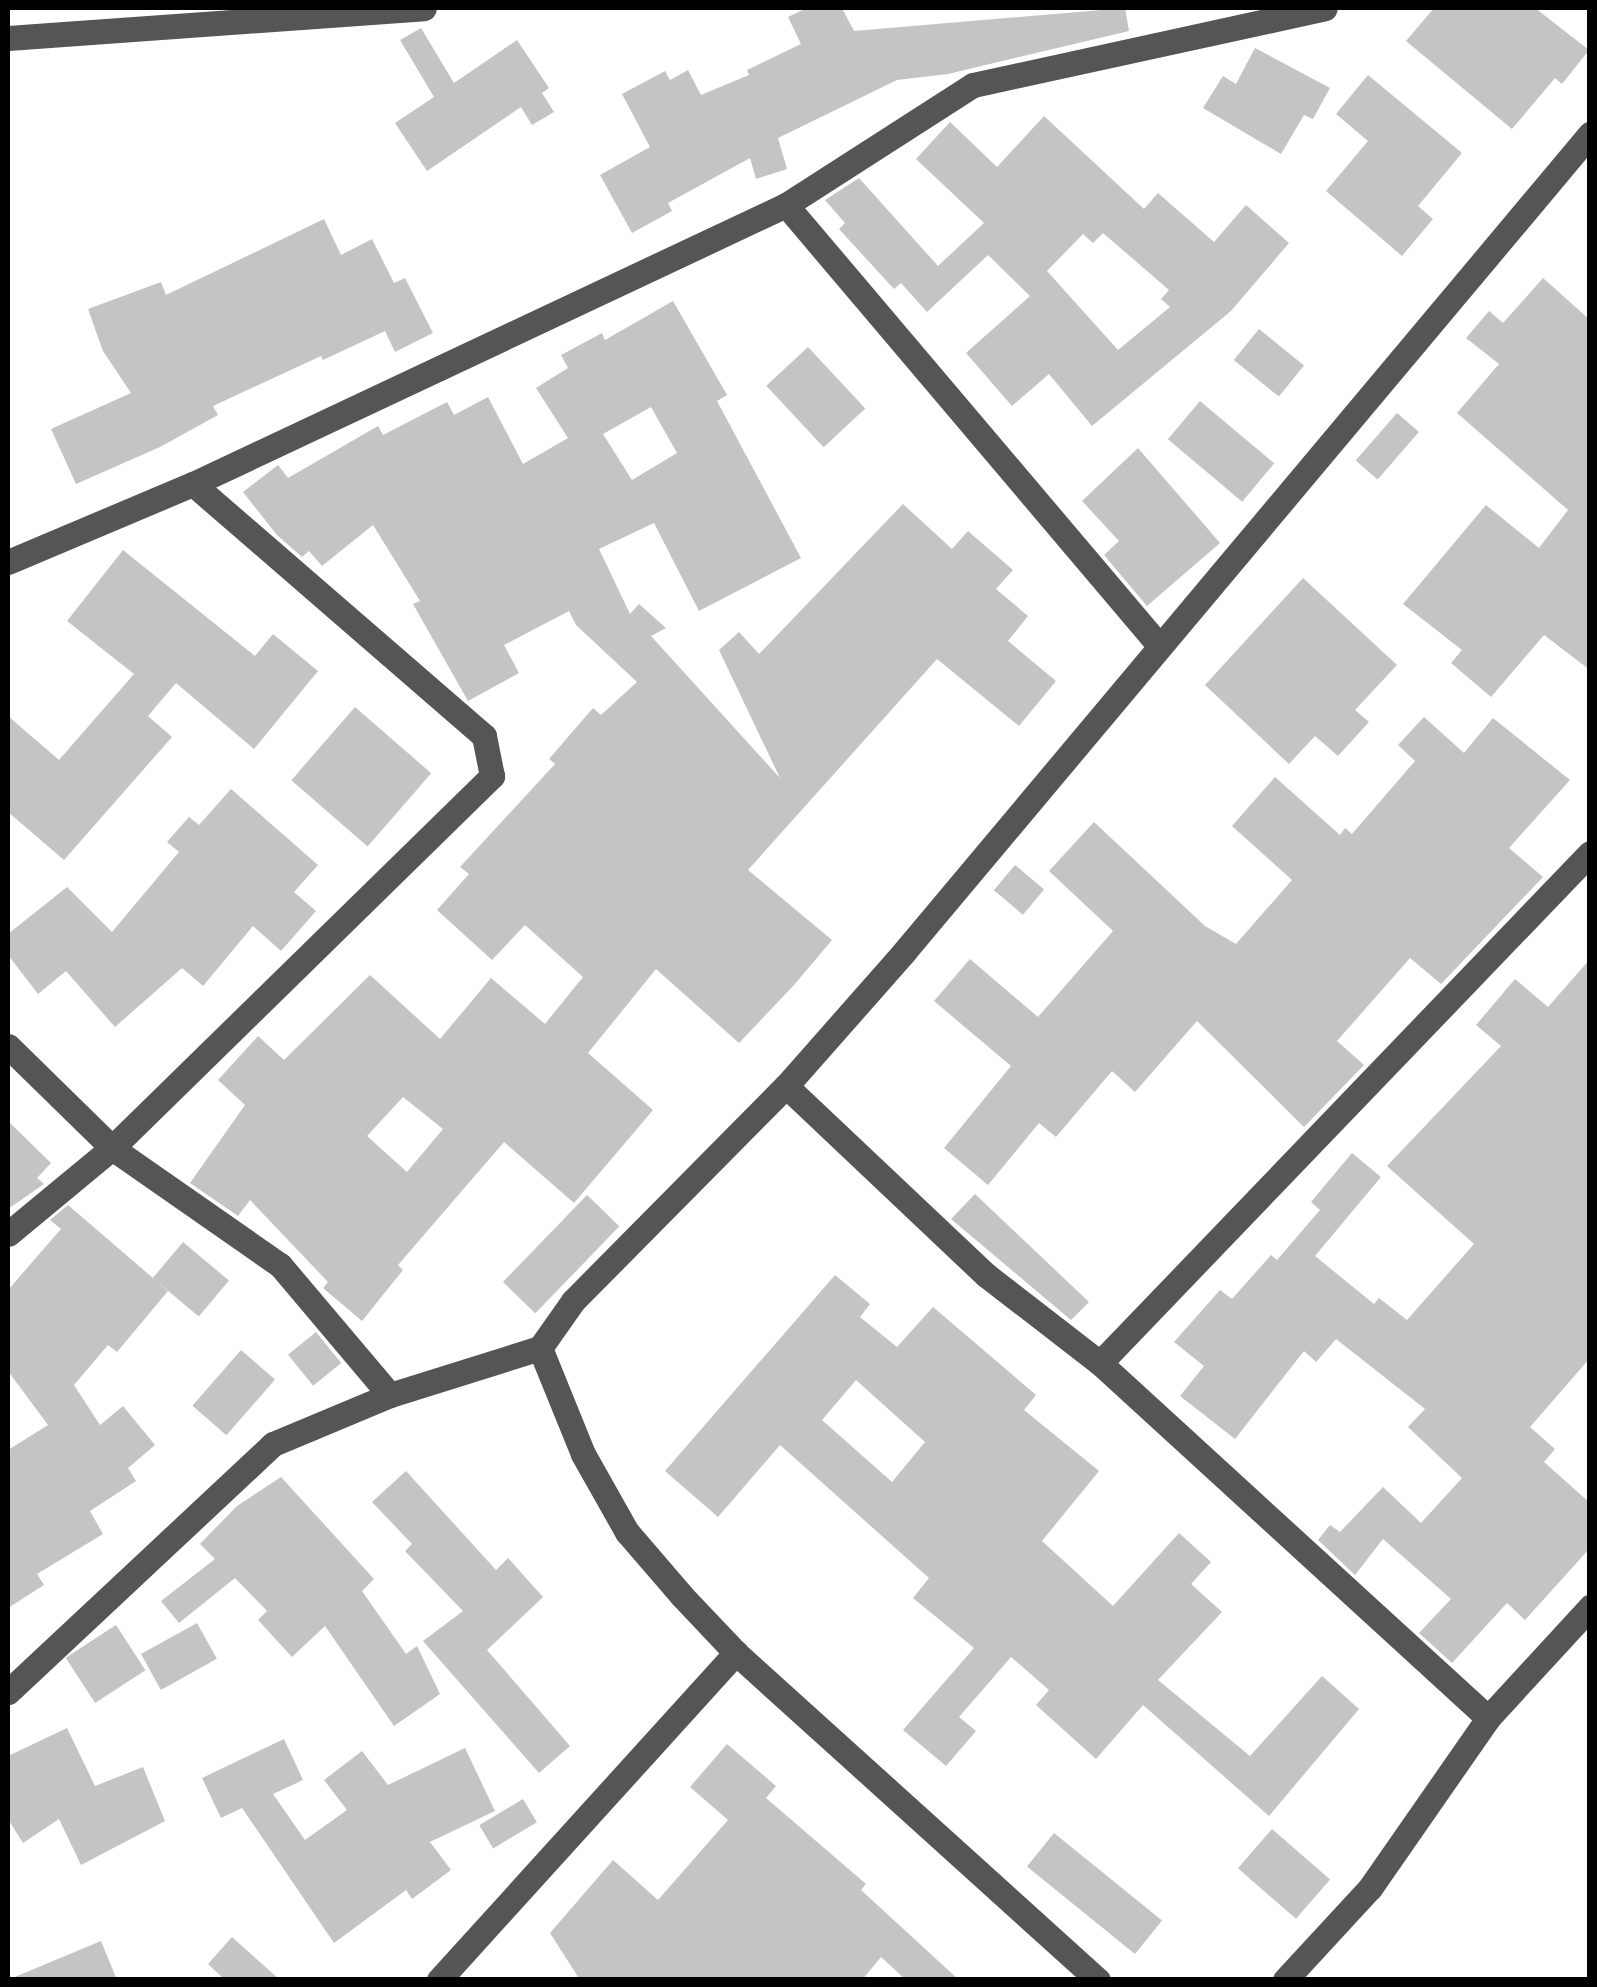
<!DOCTYPE html>
<style>
body{margin:0}
#map{position:relative;width:1597px;height:1987px;overflow:hidden;background:#fff;font-family:Lato,sans-serif}
div>[style]{position:absolute}
.building>*{inset:0;background:#c4c4c4;transform-origin:0 0}
.minor>*{height:25px;margin:-12.5px;padding:0 12.5px;transform-origin:12.5px;border-radius:12.5px;background:#555}
span{translate:-50% -50%;white-space:nowrap;text-align:center;line-height:1.15;-webkit-text-stroke:10px #fff;paint-order:stroke}
.frame{position:absolute;inset:0;border:10px solid #000;pointer-events:none}
</style>
<div id="map">
<div class="building">
<div style="clip-path:polygon(807px 8px,842px 8px,854px 31px,1125px 8px,1129px 31px,948px 74px,897px 80px,778px 138px,787px 169px,756px 179px,750px 158px,668px 203px,672px 211px,632px 233px,600px 175px,650px 147px,622px 94px,665px 71px,670px 80px,688px 70px,701px 95px,749px 75px,747px 70px,801px 44px,788px 17px)"></div>
<div style="clip-path:polygon(1434px 8px,1535px 8px,1589px 50px,1562px 84px,1555px 78px,1512px 129px,1406px 41px)"></div>
<div style="clip-path:polygon(421px 28px,454px 83px,517px 40px,549px 88px,542px 93px,554px 112px,532px 125px,521px 107px,427px 171px,395px 123px,434px 97px,400px 40px)"></div>
<div style="clip-path:polygon(1255px 48px,1330px 88px,1313px 119px,1304px 115px,1281px 154px,1203px 108px,1223px 76px,1236px 84px)"></div>
<div style="clip-path:polygon(1368px 75px,1462px 153px,1418px 206px,1433px 219px,1402px 256px,1326px 191px,1368px 141px,1336px 114px)"></div>
<div style="clip-path:polygon(evenodd,1044px 116px,1144px 209px,1158px 193px,1214px 242px,1246px 205px,1289px 243px,1231px 311px,1092px 426px,1049px 374px,1012px 406px,966px 353px,1030px 296px,988px 255px,927px 312px,901px 283px,894px 289px,839px 229px,845px 223px,825px 200px,859px 178px,938px 266px,984px 223px,916px 159px,950px 122px,997px 167px,1044px 116px,1103px 233px,1169px 290px,1161px 299px,1170px 307px,1118px 350px,1047px 271px,1083px 234px,1093px 243px,1103px 233px)"></div>
<div style="clip-path:polygon(324px 219px,341px 255px,372px 239px,394px 283px,405px 278px,433px 333px,395px 352px,385px 331px,323px 360px,321px 356px,213px 406px,218px 415px,160px 447px,76px 484px,51px 429px,131px 393px,103px 351px,88px 309px,161px 282px,166px 295px)"></div>
<div style="clip-path:polygon(1543px 278px,1590px 320px,1590px 670px,1544px 635px,1491px 697px,1451px 663px,1462px 650px,1403px 604px,1486px 505px,1539px 548px,1568px 510px,1457px 413px,1499px 364px,1466px 338px,1489px 311px,1503px 323px)"></div>
<div style="clip-path:polygon(evenodd,673px 301px,727px 395px,717px 401px,801px 558px,699px 611px,654px 523px,599px 549px,630px 614px,639px 604px,666px 628px,651px 636px,780px 778px,719px 650px,739px 632px,759px 654px,903px 504px,952px 549px,968px 531px,1013px 570px,996px 589px,1028px 616px,1008px 641px,1056px 681px,1019px 726px,937px 659px,748px 870px,832px 940px,794px 985px,739px 1043px,656px 969px,588px 1053px,653px 1110px,574px 1203px,504px 1142px,398px 1265px,403px 1270px,362px 1321px,323px 1288px,328px 1282px,250px 1200px,238px 1216px,190px 1183px,245px 1105px,218px 1080px,258px 1036px,284px 1060px,370px 975px,440px 1039px,491px 978px,545px 1024px,583px 977px,525px 925px,492px 960px,437px 910px,469px 874px,460px 867px,555px 764px,549px 759px,593px 708px,601px 715px,637px 682px,576px 625px,569px 611px,504px 645px,519px 673px,468px 701px,413px 604px,420px 601px,373px 525px,322px 566px,309px 551px,302px 557px,277px 535px,243px 492px,278px 465px,288px 478px,378px 426px,383px 435px,447px 402px,454px 415px,488px 397px,523px 464px,568px 438px,536px 388px,568px 368px,561px 355px,602px 333px,605px 340px,673px 301px,651px 407px,677px 453px,632px 480px,603px 434px,651px 407px,673px 301px,403px 1097px,443px 1129px,407px 1172px,367px 1136px,403px 1097px)"></div>
<div style="left:1259px;top:329px;width:58px;height:40px;rotate:39deg"></div>
<div style="left:808px;top:347px;width:84px;height:57px;rotate:47deg"></div>
<div style="left:1200px;top:401px;width:97px;height:50px;rotate:40deg"></div>
<div style="left:1397px;top:413px;width:29px;height:63px;rotate:41deg"></div>
<div style="clip-path:polygon(1138px 448px,1220px 543px,1147px 606px,1104px 555px,1119px 541px,1082px 501px)"></div>
<div style="clip-path:polygon(123px 550px,255px 656px,273px 634px,318px 671px,254px 749px,176px 683px,148px 716px,172px 737px,64px 860px,8px 812px,8px 716px,59px 760px,134px 674px,67px 621px)"></div>
<div style="clip-path:polygon(1303px 578px,1397px 665px,1355px 710px,1369px 722px,1338px 756px,1315px 736px,1289px 764px,1205px 685px)"></div>
<div style="left:355px;top:707px;width:101px;height:97px;rotate:41deg"></div>
<div style="clip-path:polygon(1424px 717px,1464px 753px,1493px 718px,1570px 780px,1509px 848px,1543px 877px,1441px 984px,1410px 958px,1337px 1041px,1364px 1065px,1304px 1127px,1197px 1021px,1135px 1092px,1112px 1071px,1056px 1137px,1039px 1123px,988px 1185px,944px 1148px,1011px 1066px,934px 1001px,970px 959px,1038px 1017px,1113px 931px,1049px 871px,1094px 822px,1205px 926px,1236px 944px,1292px 880px,1232px 826px,1275px 777px,1340px 835px,1345px 828px,1352px 834px,1415px 761px,1398px 745px)"></div>
<div style="clip-path:polygon(231px 789px,318px 865px,294px 892px,316px 911px,281px 951px,253px 926px,203px 986px,182px 968px,115px 1027px,66px 971px,38px 994px,8px 955px,8px 934px,67px 887px,112px 932px,179px 852px,167px 842px,189px 817px,199px 825px)"></div>
<div style="left:1015px;top:865px;width:38px;height:33px;rotate:40deg"></div>
<div style="clip-path:polygon(1590px 959px,1590px 1358px,1530px 1427px,1555px 1449px,1544px 1462px,1590px 1503px,1590px 1548px,1525px 1620px,1507px 1603px,1452px 1663px,1419px 1633px,1451px 1599px,1383px 1539px,1355px 1575px,1318px 1540px,1330px 1525px,1340px 1532px,1383px 1487px,1421px 1523px,1462px 1478px,1408px 1427px,1425px 1409px,1336px 1339px,1316px 1362px,1304px 1351px,1235px 1439px,1180px 1396px,1204px 1366px,1174px 1342px,1220px 1290px,1232px 1299px,1271px 1255px,1277px 1260px,1320px 1210px,1311px 1202px,1352px 1153px,1381px 1177px,1315px 1256px,1374px 1304px,1379px 1298px,1407px 1320px,1474px 1244px,1387px 1166px,1501px 1046px,1476px 1025px,1515px 979px,1548px 1007px)"></div>
<div style="clip-path:polygon(8px 1121px,51px 1163px,37px 1178px,44px 1184px,8px 1209px)"></div>
<div style="clip-path:polygon(975px 1194px,1089px 1302px,1071px 1320px,951px 1219px)"></div>
<div style="left:587px;top:1195px;width:45px;height:121px;rotate:44deg"></div>
<div style="clip-path:polygon(68px 1205px,168px 1291px,117px 1352px,108px 1345px,74px 1385px,100px 1425px,123px 1406px,155px 1445px,128px 1468px,136px 1481px,90px 1511px,103px 1534px,37px 1574px,44px 1585px,8px 1608px,8px 1450px,48px 1425px,8px 1371px,8px 1290px,61px 1229px,50px 1220px)"></div>
<div style="left:183px;top:1242px;width:60px;height:47px;rotate:40deg"></div>
<div style="clip-path:polygon(evenodd,835px 1275px,870px 1304px,860px 1317px,897px 1347px,933px 1307px,1036px 1395px,1024px 1410px,1099px 1471px,1042px 1541px,1113px 1606px,1179px 1533px,1211px 1562px,1191px 1584px,1222px 1612px,1158px 1680px,1250px 1756px,1322px 1676px,1359px 1709px,1269px 1816px,1143px 1705px,1096px 1759px,1036px 1705px,1049px 1690px,1011px 1657px,959px 1717px,976px 1731px,946px 1766px,903px 1730px,974px 1648px,913px 1598px,929px 1578px,780px 1445px,718px 1517px,665px 1471px,835px 1275px,856px 1380px,925px 1442px,892px 1482px,822px 1420px,856px 1380px)"></div>
<div style="left:316px;top:1332px;width:40px;height:36px;rotate:51deg"></div>
<div style="left:241px;top:1350px;width:45px;height:74px;rotate:41deg"></div>
<div style="clip-path:polygon(406px 1471px,496px 1570px,508px 1558px,543px 1597px,487px 1650px,570px 1746px,539px 1773px,423px 1641px,463px 1611px,405px 1551px,412px 1544px,372px 1502px)"></div>
<div style="clip-path:polygon(281px 1477px,374px 1579px,362px 1591px,406px 1654px,417px 1646px,440px 1694px,394px 1726px,325px 1626px,292px 1657px,258px 1620px,267px 1611px,235px 1578px,179px 1623px,161px 1601px,215px 1559px,200px 1544px,237px 1506px)"></div>
<div style="left:197px;top:1623px;width:41px;height:64px;rotate:61deg"></div>
<div style="left:116px;top:1625px;width:54px;height:60px;rotate:57deg"></div>
<div style="clip-path:polygon(67px 1728px,95px 1786px,143px 1767px,165px 1821px,81px 1865px,59px 1819px,23px 1843px,8px 1819px,8px 1756px)"></div>
<div style="clip-path:polygon(284px 1739px,303px 1780px,273px 1794px,305px 1840px,347px 1810px,324px 1780px,362px 1751px,388px 1785px,465px 1748px,495px 1811px,430px 1842px,451px 1870px,412px 1899px,406px 1890px,334px 1943px,242px 1808px,221px 1818px,202px 1778px)"></div>
<div style="clip-path:polygon(727px 1744px,776px 1786px,766px 1798px,866px 1884px,861px 1890px,959px 1980px,906px 1980px,881px 1957px,862px 1980px,580px 1980px,550px 1933px,613px 1860px,658px 1900px,728px 1820px,690px 1787px)"></div>
<div style="left:523px;top:1799px;width:27px;height:51px;rotate:59deg"></div>
<div style="left:1272px;top:1829px;width:77px;height:52px;rotate:41deg"></div>
<div style="left:1054px;top:1833px;width:139px;height:43px;rotate:39deg"></div>
<div style="clip-path:polygon(232px 1937px,280px 1980px,225px 1980px,208px 1964px)"></div>
<div style="clip-path:polygon(101px 1941px,117px 1980px,10px 1980px,10px 1979px)"></div>
</div>
<div class="minor">
<div style="left:8px;top:38px;width:417px;rotate:-4.1deg"></div>
<div style="left:786px;top:205px;width:574px;rotate:49.73deg"></div>
<div style="left:8px;top:562px;width:201px;rotate:-22.9deg"></div>
<div style="left:193px;top:484px;width:655px;rotate:-25.2deg"></div>
<div style="left:786px;top:205px;width:222px;rotate:-32.7deg"></div>
<div style="left:973px;top:85px;width:360px;rotate:-12.3deg"></div>
<div style="left:8px;top:1046px;width:146px;rotate:44.4deg"></div>
<div style="left:112px;top:1148px;width:205px;rotate:34.9deg"></div>
<div style="left:280px;top:1265px;width:170px;rotate:49.8deg"></div>
<div style="left:786px;top:1086px;width:275px;rotate:43.4deg"></div>
<div style="left:986px;top:1275px;width:144px;rotate:37.7deg"></div>
<div style="left:1100px;top:1363px;width:526px;rotate:42.46deg"></div>
<div style="left:8px;top:1234px;width:135px;rotate:-39.6deg"></div>
<div style="left:112px;top:1148px;width:532px;rotate:-44.39deg"></div>
<div style="left:492px;top:776px;width:41px;rotate:-101.3deg"></div>
<div style="left:484px;top:736px;width:385px;rotate:-139.1deg"></div>
<div style="left:540px;top:1348px;width:114px;rotate:67.9deg"></div>
<div style="left:583px;top:1454px;width:90px;rotate:60.6deg"></div>
<div style="left:627px;top:1532px;width:84px;rotate:49.3deg"></div>
<div style="left:682px;top:1596px;width:79px;rotate:46.5deg"></div>
<div style="left:736px;top:1653px;width:488px;rotate:42.1deg"></div>
<div style="left:1100px;top:1363px;width:707px;rotate:-46.15deg"></div>
<div style="left:8px;top:1692px;width:363px;rotate:-43.1deg"></div>
<div style="left:273px;top:1444px;width:127px;rotate:-22.7deg"></div>
<div style="left:390px;top:1395px;width:157px;rotate:-17.4deg"></div>
<div style="left:540px;top:1348px;width:57px;rotate:-54.9deg"></div>
<div style="left:573px;top:1301px;width:303px;rotate:-45.3deg"></div>
<div style="left:786px;top:1086px;width:179px;rotate:-48.6deg"></div>
<div style="left:904px;top:952px;width:1068px;rotate:-50.02deg"></div>
<div style="left:439px;top:1980px;width:442px;rotate:-47.8deg"></div>
<div style="left:1285px;top:1980px;width:125px;rotate:-47.3deg"></div>
<div style="left:1370px;top:1888px;width:207px;rotate:-55.2deg"></div>
<div style="left:1488px;top:1718px;width:151px;rotate:-47.4deg"></div>
</div>
<div class="frame"></div>
</div>
